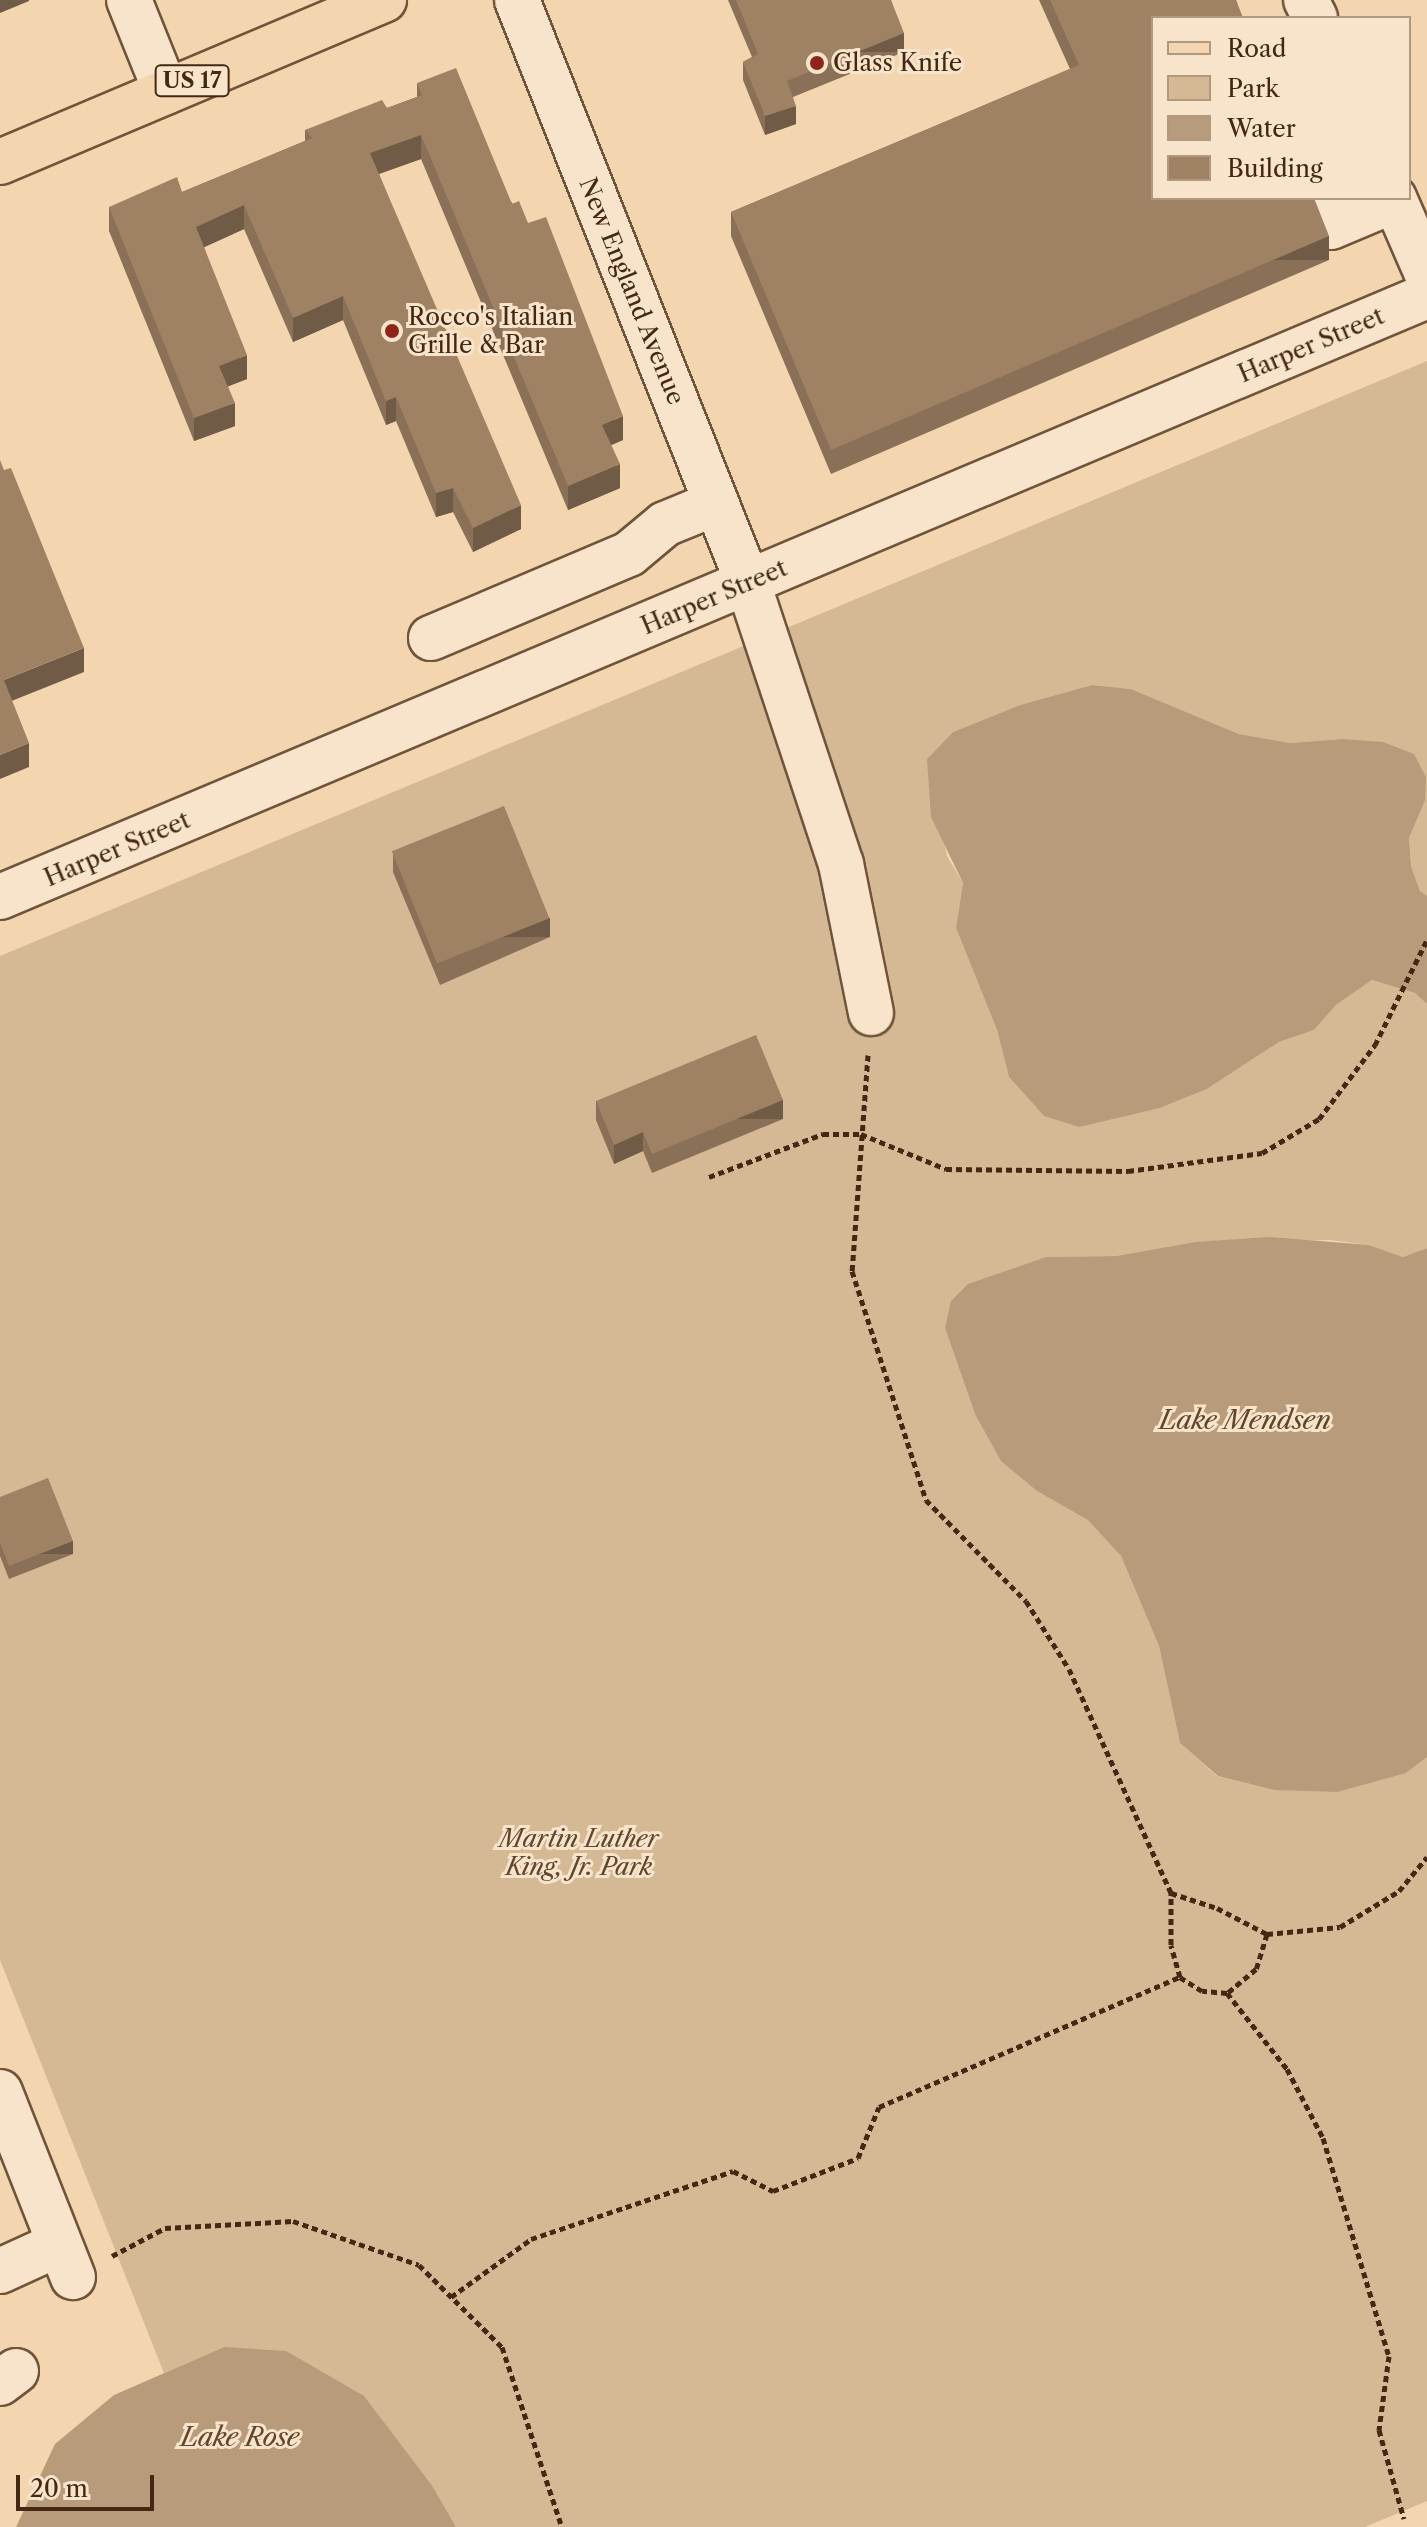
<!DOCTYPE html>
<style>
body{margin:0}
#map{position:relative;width:1427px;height:2527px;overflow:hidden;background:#f3d6af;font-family:"Libre Caslon Text",serif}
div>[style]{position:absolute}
.green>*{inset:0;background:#d5b894}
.water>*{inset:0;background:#b89b7a}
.path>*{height:5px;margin-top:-2.5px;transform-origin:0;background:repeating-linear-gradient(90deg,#442813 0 6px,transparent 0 10px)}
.roads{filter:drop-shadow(2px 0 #70543a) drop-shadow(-2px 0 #70543a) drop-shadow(0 2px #70543a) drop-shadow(0 -2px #70543a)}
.minor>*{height:44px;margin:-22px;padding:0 22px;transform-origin:22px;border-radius:22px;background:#f7e4cb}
.major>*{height:44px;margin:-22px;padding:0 22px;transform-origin:22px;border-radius:22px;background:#f3d6af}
.wall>*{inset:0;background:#897056}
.shaded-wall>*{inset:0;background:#6f5b46;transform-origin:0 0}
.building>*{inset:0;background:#9f8264;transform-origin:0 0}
.dots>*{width:22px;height:22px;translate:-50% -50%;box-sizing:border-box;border:4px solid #f7e4cb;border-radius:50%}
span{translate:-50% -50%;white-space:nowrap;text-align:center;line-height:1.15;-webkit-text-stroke:6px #f7e4cb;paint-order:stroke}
.shield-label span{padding:2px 6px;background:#f7e4cb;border:2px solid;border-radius:6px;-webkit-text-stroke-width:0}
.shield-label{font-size:22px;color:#442813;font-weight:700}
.poi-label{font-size:24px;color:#442813}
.left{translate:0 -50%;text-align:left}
.street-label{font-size:24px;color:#442813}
.park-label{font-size:24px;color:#61452d;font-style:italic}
.water-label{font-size:26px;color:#61452d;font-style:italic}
.legend{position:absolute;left:1151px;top:16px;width:260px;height:184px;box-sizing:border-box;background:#f7e4cb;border:2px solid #af9981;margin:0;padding:10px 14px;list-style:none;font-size:24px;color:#442813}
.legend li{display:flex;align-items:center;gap:16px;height:40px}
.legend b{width:40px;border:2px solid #af9981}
.scale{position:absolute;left:16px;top:2475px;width:138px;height:36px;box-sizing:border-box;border:4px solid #442813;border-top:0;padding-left:10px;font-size:24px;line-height:28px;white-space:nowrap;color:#442813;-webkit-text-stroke:6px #f7e4cb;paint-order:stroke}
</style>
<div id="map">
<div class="green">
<div style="clip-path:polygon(1427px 361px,1427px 896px,1420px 891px,1411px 866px,1409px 838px,1425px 801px,1342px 739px,1290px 743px,1239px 734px,1131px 689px,1092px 685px,1020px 705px,953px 732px,927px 759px,947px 856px,963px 883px,956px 928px,997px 1030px,1009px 1077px,1044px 1116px,1079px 1126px,1160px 1108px,1207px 1089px,1279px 1042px,1314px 1030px,1336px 1005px,1372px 980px,1415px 993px,1427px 1004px,1427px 1248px,1403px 1257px,1369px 1245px,1330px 1240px,1195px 1242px,1116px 1256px,1046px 1257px,945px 1328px,975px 1414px,1037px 1491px,1089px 1520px,1121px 1556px,1159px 1646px,1180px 1743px,1217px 1776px,1274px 1790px,1406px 1773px,1427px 1757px,1427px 2501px,1365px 2527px,456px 2527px,433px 2487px,224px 2347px,164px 2373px,0 1960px,0 956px)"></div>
</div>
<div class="water">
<div style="clip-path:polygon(1092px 685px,1131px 689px,1239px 734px,1290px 743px,1342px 739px,1383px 742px,1414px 754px,1426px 777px,1425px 801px,1409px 838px,1411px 866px,1420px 891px,1427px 896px,1427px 1004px,1415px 993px,1372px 980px,1336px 1005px,1314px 1030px,1279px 1042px,1207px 1089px,1160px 1108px,1079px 1127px,1044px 1116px,1009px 1077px,997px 1030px,956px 928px,963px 883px,931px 817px,927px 759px,953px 732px,1020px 705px)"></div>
<div style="clip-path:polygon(1269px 1237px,1369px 1245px,1403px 1257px,1427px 1248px,1427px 1757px,1406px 1773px,1337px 1792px,1274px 1790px,1218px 1776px,1180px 1743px,1159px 1646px,1121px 1556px,1088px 1520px,1037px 1491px,1001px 1461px,975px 1414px,945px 1328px,951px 1301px,968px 1284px,1046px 1257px,1116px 1256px,1195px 1242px)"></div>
<div style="clip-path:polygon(224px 2347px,286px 2351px,364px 2396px,433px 2487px,456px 2527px,16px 2527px,55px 2444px,114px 2395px)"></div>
</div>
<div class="path">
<div style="left:868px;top:1055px;width:217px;rotate:94.2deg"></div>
<div style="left:852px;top:1271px;width:241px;rotate:72.1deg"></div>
<div style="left:926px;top:1500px;width:142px;rotate:45.3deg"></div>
<div style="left:1026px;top:1601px;width:80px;rotate:57.7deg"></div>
<div style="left:1069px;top:1669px;width:246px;rotate:65.5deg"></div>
<div style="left:709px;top:1177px;width:122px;rotate:-20.7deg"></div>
<div style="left:823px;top:1134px;width:38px"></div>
<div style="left:861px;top:1134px;width:92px;rotate:22.4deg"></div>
<div style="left:946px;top:1169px;width:182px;rotate:0.6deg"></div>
<div style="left:1128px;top:1171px;width:135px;rotate:-7.7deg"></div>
<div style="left:1262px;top:1153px;width:66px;rotate:-30.8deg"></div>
<div style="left:1319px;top:1119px;width:93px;rotate:-52.9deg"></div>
<div style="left:1375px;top:1045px;width:117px;rotate:-63.7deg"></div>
<div style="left:1267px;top:1934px;width:37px;rotate:107deg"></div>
<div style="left:1256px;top:1969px;width:38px;rotate:140deg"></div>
<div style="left:1227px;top:1993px;width:25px;rotate:-175deg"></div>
<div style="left:1202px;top:1991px;width:26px;rotate:-148deg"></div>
<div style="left:1180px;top:1977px;width:33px;rotate:-106deg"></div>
<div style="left:1171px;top:1945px;width:52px;rotate:-90deg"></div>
<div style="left:1171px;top:1893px;width:48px;rotate:18.1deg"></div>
<div style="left:1217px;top:1908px;width:56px;rotate:27.5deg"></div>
<div style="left:1267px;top:1934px;width:73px;rotate:-5.5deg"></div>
<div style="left:1340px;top:1927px;width:69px;rotate:-31.4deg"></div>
<div style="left:1399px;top:1891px;width:44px;rotate:-50.5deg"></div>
<div style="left:1227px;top:1993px;width:97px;rotate:51.7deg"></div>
<div style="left:1287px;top:2069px;width:78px;rotate:62.4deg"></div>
<div style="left:1323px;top:2138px;width:228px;rotate:73.2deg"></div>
<div style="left:1389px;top:2356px;width:75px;rotate:97.7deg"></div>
<div style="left:1379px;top:2430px;width:92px;rotate:74.3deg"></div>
<div style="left:112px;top:2256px;width:60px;rotate:-27.8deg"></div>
<div style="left:165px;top:2228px;width:128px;rotate:-3.1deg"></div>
<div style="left:293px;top:2221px;width:133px;rotate:19.2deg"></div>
<div style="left:419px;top:2265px;width:117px;rotate:44.7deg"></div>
<div style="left:502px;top:2347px;width:190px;rotate:71.6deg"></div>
<div style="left:451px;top:2297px;width:99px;rotate:-35.9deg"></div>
<div style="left:531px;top:2239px;width:213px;rotate:-18.6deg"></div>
<div style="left:733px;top:2171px;width:45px;rotate:26.6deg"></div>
<div style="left:773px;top:2191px;width:91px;rotate:-21.2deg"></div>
<div style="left:858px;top:2158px;width:55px;rotate:-67.6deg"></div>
<div style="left:879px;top:2107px;width:328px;rotate:-23.4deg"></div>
</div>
<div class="roads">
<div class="minor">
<div style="left:129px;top:0;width:99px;rotate:68.1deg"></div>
<div style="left:517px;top:0;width:627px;rotate:68.39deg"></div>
<div style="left:748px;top:583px;width:296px;rotate:71.7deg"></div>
<div style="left:841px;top:864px;width:152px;rotate:78.6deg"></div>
<div style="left:1306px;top:0;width:20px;rotate:63deg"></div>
<div style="left:1317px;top:198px;width:32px;rotate:64deg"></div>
<div style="left:1331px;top:227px;width:69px;rotate:-22.9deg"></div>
<div style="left:1394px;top:198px;width:83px;rotate:66.5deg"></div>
<div style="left:431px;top:638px;width:215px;rotate:-23deg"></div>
<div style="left:629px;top:554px;width:47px;rotate:-39.8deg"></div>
<div style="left:665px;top:524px;width:55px;rotate:-22.4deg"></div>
<div style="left:0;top:897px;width:1548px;rotate:-22.84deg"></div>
<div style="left:0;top:2092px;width:199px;rotate:68.5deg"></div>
<div style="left:0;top:2271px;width:65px;rotate:-24.6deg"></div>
<div style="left:0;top:2383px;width:20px;rotate:-37deg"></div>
</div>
<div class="major">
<div style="left:0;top:162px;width:417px;rotate:-22.9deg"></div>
</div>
</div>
<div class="wall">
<div style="clip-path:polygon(728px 0,891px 0,904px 52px,793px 97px,796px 124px,765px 135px,743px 80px,743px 62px,752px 57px)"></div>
<div style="clip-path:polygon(1039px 0,1236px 0,1329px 260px,831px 474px,731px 236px,731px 212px,1070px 69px)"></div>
<div style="clip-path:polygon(417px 83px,528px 223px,623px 440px,611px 445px,620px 488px,568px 510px,421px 159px,379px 174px,521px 529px,473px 552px,453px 512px,436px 517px,396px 421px,386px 425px,343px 320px,293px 342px,244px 229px,204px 247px,247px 379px,228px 386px,235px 426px,194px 441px,109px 231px,109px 207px,182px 192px,305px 141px,305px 130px,387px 108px,417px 97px)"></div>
<div style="clip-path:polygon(393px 853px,550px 937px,440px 985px,393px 872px)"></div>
<div style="clip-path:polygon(596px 1101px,783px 1119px,652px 1173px,643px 1151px,614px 1164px,596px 1120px)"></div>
<div style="clip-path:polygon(0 1497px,73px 1554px,9px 1579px,0 1556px)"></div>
</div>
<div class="shaded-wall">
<div style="clip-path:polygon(0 0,29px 0,29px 1px,0 13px)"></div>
<div style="left:904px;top:33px;width:19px;height:126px;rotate:90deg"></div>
<div style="clip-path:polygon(796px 106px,796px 124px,765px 135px,765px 116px)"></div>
<div style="clip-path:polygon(421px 135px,421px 159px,370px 177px,370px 153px)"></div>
<div style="clip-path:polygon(244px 205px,244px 229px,196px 251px,196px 227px)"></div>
<div style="left:1329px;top:236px;width:24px;height:542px;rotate:90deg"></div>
<div style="clip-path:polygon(343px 296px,343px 320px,293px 342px,293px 318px)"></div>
<div style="clip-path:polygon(247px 355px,247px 379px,219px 390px,219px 366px)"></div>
<div style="clip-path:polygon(396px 397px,396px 421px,386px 425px,386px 401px)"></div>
<div style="clip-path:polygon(235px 403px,235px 426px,194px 441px,194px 418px)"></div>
<div style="clip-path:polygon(623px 416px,623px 440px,602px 449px,602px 425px)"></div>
<div style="clip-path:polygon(620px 464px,620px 488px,568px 510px,568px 486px)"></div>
<div style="clip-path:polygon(453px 488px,453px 512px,436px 517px,436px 493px)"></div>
<div style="clip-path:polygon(521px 505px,521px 529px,473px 552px,473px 528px)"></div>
<div style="clip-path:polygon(84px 648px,84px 672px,4px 704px,4px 680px)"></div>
<div style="clip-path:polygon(29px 743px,29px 767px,0 779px,0 755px)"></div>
<div style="left:550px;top:918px;width:19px;height:120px;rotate:90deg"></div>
<div style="left:783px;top:1100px;width:19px;height:142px;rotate:90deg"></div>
<div style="clip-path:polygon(643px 1132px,643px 1151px,614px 1164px,614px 1145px)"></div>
<div style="left:73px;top:1541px;width:13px;height:69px;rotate:90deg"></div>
</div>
<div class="building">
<div style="clip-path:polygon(736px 0,891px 0,904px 33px,787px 81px,796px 106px,765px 116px,743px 62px,758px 54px)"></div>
<div style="clip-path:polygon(1050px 0,1236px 0,1243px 18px,1153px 18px,1153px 198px,1314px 198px,1329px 236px,831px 450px,731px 212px,1079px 65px)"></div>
<div style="clip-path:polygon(456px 68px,512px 204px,519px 201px,528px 223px,546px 217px,623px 416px,602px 425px,620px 464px,568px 486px,421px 135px,370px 153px,521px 505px,473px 528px,453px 488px,436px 493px,396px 397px,386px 401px,343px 296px,293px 318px,244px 205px,196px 227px,247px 355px,219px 366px,235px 403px,194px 418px,109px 207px,177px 177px,182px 192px,312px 138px,305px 130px,382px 100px,387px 108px,422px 95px,417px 83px)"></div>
<div style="clip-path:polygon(0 460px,4px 470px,11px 468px,84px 648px,4px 680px,29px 743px,0 755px)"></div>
<div style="left:504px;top:806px;width:121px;height:121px;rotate:68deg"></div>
<div style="clip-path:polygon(756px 1035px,783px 1100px,652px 1154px,643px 1132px,614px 1145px,596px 1101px)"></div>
<div style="clip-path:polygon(48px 1478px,73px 1541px,9px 1566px,0 1543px,0 1497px)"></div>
</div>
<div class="dots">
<div style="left:817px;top:63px;background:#8f2418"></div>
<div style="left:392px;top:331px;background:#8f2418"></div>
</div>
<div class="shield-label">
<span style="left:192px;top:81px">US 17</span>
</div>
<div class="poi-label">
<span class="left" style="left:833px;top:63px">Glass Knife</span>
<span class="left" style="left:408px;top:331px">Rocco's Italian<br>Grille &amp; Bar</span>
</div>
<div class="street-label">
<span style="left:632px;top:291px;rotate:68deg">New England Avenue</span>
<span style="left:1311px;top:345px;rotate:-23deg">Harper Street</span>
<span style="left:714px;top:597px;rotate:-23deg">Harper Street</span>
<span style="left:117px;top:849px;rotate:-23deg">Harper Street</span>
</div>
<div class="park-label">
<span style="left:579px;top:1853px">Martin Luther<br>King, Jr. Park</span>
</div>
<div class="water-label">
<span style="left:1245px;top:1421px">Lake Mendsen</span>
<span style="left:240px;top:2438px">Lake Rose</span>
</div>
<ul class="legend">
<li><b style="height:10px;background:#f3d6af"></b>Road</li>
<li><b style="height:22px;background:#d5b894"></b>Park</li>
<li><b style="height:22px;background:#b89b7a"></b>Water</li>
<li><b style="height:22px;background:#9f8264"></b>Building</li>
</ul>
<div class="scale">20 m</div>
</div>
